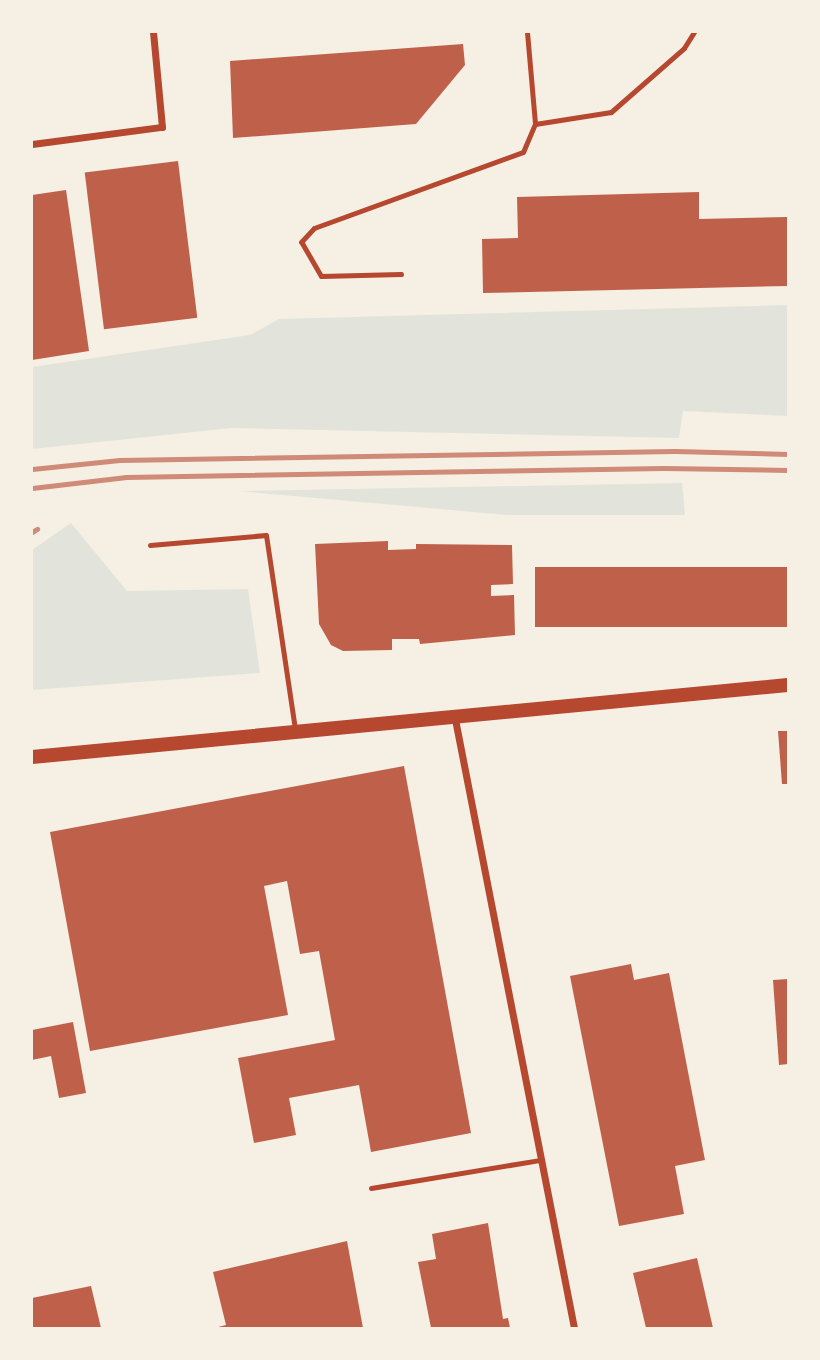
<!DOCTYPE html>
<style>
body{margin:0}
#map{position:relative;width:820px;height:1360px;overflow:hidden;background:#f6efe4;font-family:"Golos Text",sans-serif}
div>[style]{position:absolute}
.green>*{inset:0;background:#e2e4dc}
.building>*{inset:0;background:#bf614a;transform-origin:0 0}
.service>*{height:5px;margin:-2.5px;padding:0 2.5px;transform-origin:2.5px;border-radius:2.5px;background:#b5482f}
.minor>*{height:7px;margin:-3.5px;padding:0 3.5px;transform-origin:3.5px;border-radius:3.5px;background:#b5482f}
.secondary>*{height:14px;margin:-7px;padding:0 7px;transform-origin:7px;border-radius:7px;background:#b5482f}
.rail>*{height:5px;margin:-2.5px;padding:0 2.5px;transform-origin:2.5px;border-radius:2.5px;background:#cf8b77}
span{translate:-50% -50%;white-space:nowrap;text-align:center;line-height:1.15;-webkit-text-stroke:5px #f6efe4;paint-order:stroke}
.frame{position:absolute;inset:0;border:33px solid #f6efe4;pointer-events:none}
</style>
<div id="map">
<div class="green">
<div style="clip-path:polygon(788px 305px,788px 416px,683px 411px,679px 438px,232px 428px,32px 449px,32px 367px,250px 335px,279px 319px)"></div>
<div style="clip-path:polygon(682px 483px,685px 515px,507px 515px,238px 491px)"></div>
<div style="clip-path:polygon(71px 523px,127px 591px,248px 589px,260px 673px,32px 690px,32px 550px)"></div>
</div>
<div class="building">
<div style="clip-path:polygon(463px 44px,465px 65px,416px 124px,233px 138px,230px 61px)"></div>
<div style="left:178px;top:161px;width:158px;height:94px;rotate:83deg"></div>
<div style="clip-path:polygon(66px 190px,89px 351px,32px 360px,32px 195px)"></div>
<div style="clip-path:polygon(699px 192px,699px 219px,788px 217px,788px 286px,483px 293px,482px 239px,518px 238px,517px 197px)"></div>
<div style="clip-path:polygon(388px 541px,388px 550px,416px 549px,416px 544px,512px 545px,513px 584px,491px 585px,491px 596px,514px 595px,515px 635px,420px 644px,419px 639px,392px 639px,392px 650px,343px 651px,331px 645px,319px 624px,315px 544px)"></div>
<div style="left:788px;top:567px;width:60px;height:253px;rotate:90deg"></div>
<div style="clip-path:polygon(778px 731px,788px 731px,788px 784px,782px 784px)"></div>
<div style="clip-path:polygon(404px 766px,471px 1133px,371px 1152px,359px 1085px,289px 1098px,296px 1135px,254px 1143px,238px 1058px,335px 1040px,319px 951px,300px 954px,287px 881px,264px 886px,288px 1015px,90px 1051px,50px 832px)"></div>
<div style="clip-path:polygon(631px 964px,634px 980px,669px 973px,705px 1160px,675px 1166px,684px 1214px,619px 1226px,570px 976px)"></div>
<div style="clip-path:polygon(788px 979px,788px 1064px,779px 1065px,773px 980px)"></div>
<div style="clip-path:polygon(73px 1022px,86px 1093px,59px 1098px,51px 1056px,32px 1060px,32px 1030px)"></div>
<div style="clip-path:polygon(488px 1223px,503px 1319px,508px 1318px,510px 1328px,431px 1328px,418px 1262px,436px 1259px,432px 1234px)"></div>
<div style="clip-path:polygon(347px 1241px,363px 1328px,214px 1328px,226px 1325px,213px 1272px)"></div>
<div style="clip-path:polygon(697px 1258px,713px 1328px,646px 1328px,633px 1273px)"></div>
<div style="clip-path:polygon(91px 1286px,101px 1328px,32px 1328px,32px 1298px)"></div>
</div>
<div class="service">
<div style="left:527px;top:32px;width:92px;rotate:85deg"></div>
<div style="left:535px;top:124px;width:77px;rotate:-9deg"></div>
<div style="left:611px;top:112px;width:97px;rotate:-41.2deg"></div>
<div style="left:684px;top:48px;width:19px;rotate:-58deg"></div>
<div style="left:401px;top:274px;width:80px;rotate:178.6deg"></div>
<div style="left:321px;top:276px;width:39px;rotate:-120deg"></div>
<div style="left:301px;top:242px;width:19px;rotate:-47deg"></div>
<div style="left:314px;top:228px;width:222px;rotate:-20deg"></div>
<div style="left:523px;top:152px;width:30px;rotate:-67deg"></div>
<div style="left:150px;top:545px;width:116px;rotate:-4.9deg"></div>
<div style="left:266px;top:535px;width:197px;rotate:81.5deg"></div>
<div style="left:371px;top:1188px;width:172px;rotate:-9.4deg"></div>
</div>
<div class="minor">
<div style="left:32px;top:144px;width:131px;rotate:-7.5deg"></div>
<div style="left:162px;top:127px;width:95px;rotate:-95.4deg"></div>
<div style="left:454px;top:714px;width:626px;rotate:78.94deg"></div>
</div>
<div class="secondary">
<div style="left:32px;top:757px;width:759px;rotate:-5.44deg"></div>
</div>
<div class="rail">
<div style="left:32px;top:469px;width:88px;rotate:-5.8deg"></div>
<div style="left:120px;top:460px;width:555px;rotate:-0.93deg"></div>
<div style="left:675px;top:451px;width:113px;rotate:1.5deg"></div>
<div style="left:32px;top:488px;width:95px;rotate:-6.7deg"></div>
<div style="left:126px;top:477px;width:538px;rotate:-0.96deg"></div>
<div style="left:664px;top:468px;width:124px;rotate:0.9deg"></div>
<div style="left:32px;top:532px;width:6px;rotate:-31deg"></div>
</div>
<div class="frame"></div>
</div>
